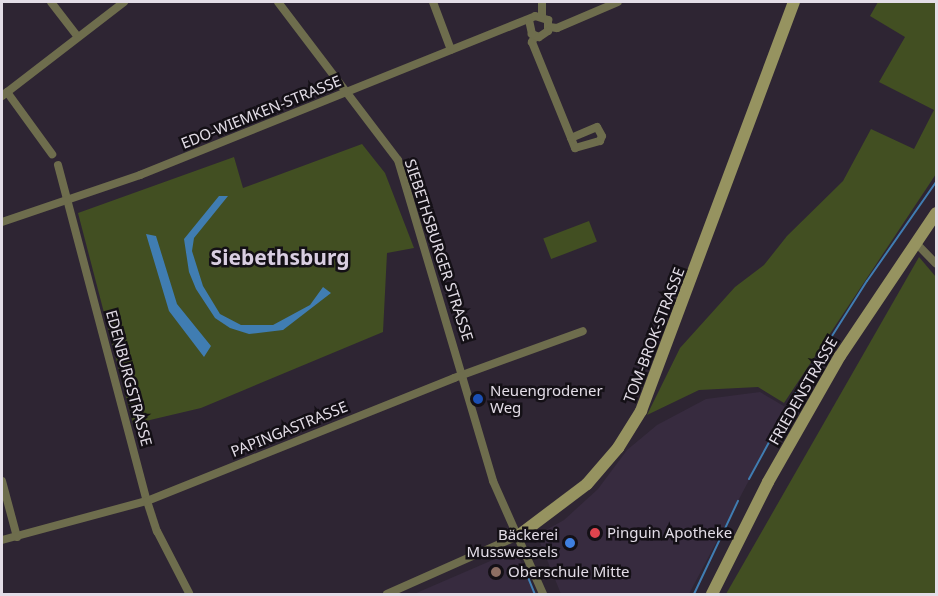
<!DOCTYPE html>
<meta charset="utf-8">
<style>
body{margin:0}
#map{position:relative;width:938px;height:596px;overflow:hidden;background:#2e2533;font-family:"Noto Sans",sans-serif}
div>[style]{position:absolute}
.built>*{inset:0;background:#372b3f}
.green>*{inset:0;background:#424f22;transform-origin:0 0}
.water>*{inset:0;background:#407db2}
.stream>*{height:2px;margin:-1px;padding:0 1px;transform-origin:1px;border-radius:1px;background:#407db2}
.street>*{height:8px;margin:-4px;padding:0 4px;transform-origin:4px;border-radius:4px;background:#6e6d4d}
.secondary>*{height:12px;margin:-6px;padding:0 6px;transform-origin:6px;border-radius:6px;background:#969360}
.dots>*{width:16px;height:16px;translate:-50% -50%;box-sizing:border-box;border:3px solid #141016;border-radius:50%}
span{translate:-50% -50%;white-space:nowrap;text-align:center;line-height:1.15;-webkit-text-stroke:5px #141016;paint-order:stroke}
.street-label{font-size:15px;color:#e3dde7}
.poi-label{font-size:15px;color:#e3dde7}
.left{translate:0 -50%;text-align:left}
.right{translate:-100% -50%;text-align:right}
.district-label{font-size:21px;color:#d9cee1;font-weight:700}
.frame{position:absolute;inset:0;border:3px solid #e3dde7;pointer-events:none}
</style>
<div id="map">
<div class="built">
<div style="clip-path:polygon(760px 392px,787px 408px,689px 594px,561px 594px,537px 535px,564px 520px,598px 489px,627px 450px,657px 425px,706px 399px)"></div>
<div style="clip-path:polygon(516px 550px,535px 594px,414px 594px)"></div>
</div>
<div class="green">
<div style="clip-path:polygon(878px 2px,936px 2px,936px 174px,784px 403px,758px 387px,699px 390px,647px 415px,680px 348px,735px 287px,764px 265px,787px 236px,843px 181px,871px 129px,914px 149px,934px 110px,879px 82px,905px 37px,870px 16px)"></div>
<div style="clip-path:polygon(362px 144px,385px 173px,414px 248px,387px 253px,383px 332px,201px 408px,133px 424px,78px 213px,234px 157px,243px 188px)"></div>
<div style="left:589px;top:221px;width:22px;height:49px;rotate:69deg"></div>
<div style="clip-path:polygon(919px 257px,936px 277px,936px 594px,726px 594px)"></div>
</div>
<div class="water">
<div style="clip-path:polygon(219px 196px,228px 196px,194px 238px,192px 251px,203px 286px,220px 314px,241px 325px,273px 325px,310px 305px,323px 287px,331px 293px,283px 330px,249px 334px,230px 328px,215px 318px,196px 289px,189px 272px,184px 239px)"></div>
<div style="clip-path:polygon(146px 234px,156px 236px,177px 304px,211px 346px,204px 357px,169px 311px)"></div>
</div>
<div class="stream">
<div style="left:792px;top:399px;width:140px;rotate:-57.6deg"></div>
<div style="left:867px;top:281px;width:121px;rotate:-55.1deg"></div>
<div style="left:749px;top:479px;width:77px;rotate:-61.4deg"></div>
<div style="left:523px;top:565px;width:31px;rotate:68deg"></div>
<div style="left:694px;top:594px;width:103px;rotate:-64.7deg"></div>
</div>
<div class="street">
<div style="left:51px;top:2px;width:44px;rotate:52.4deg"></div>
<div style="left:278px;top:2px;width:198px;rotate:52.8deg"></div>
<div style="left:398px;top:160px;width:335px;rotate:73.5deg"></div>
<div style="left:493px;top:481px;width:124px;rotate:66.1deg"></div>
<div style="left:433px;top:2px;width:51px;rotate:69.4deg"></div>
<div style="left:542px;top:2px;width:14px;rotate:90deg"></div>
<div style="left:549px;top:27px;width:8px;rotate:7deg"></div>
<div style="left:557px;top:28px;width:66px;rotate:-23.1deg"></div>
<div style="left:535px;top:36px;width:7px;rotate:117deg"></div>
<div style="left:532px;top:42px;width:104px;rotate:67.9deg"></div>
<div style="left:571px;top:138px;width:11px;rotate:68deg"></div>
<div style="left:575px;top:148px;width:26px;rotate:-16deg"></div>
<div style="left:600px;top:141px;width:5px;rotate:-68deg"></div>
<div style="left:602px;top:136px;width:10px;rotate:-119deg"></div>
<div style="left:597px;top:127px;width:28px;rotate:157deg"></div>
<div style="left:7px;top:92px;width:77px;rotate:54deg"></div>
<div style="left:2px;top:96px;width:154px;rotate:-37.6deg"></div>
<div style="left:58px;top:165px;width:348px;rotate:75.2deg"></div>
<div style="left:147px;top:501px;width:32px;rotate:72deg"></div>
<div style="left:157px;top:531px;width:70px;rotate:62.7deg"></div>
<div style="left:2px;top:222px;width:146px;rotate:-18.8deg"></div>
<div style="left:140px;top:175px;width:426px;rotate:-21.9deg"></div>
<div style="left:535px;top:16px;width:14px;rotate:17deg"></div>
<div style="left:548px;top:20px;width:11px;rotate:90deg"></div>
<div style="left:548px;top:31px;width:11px;rotate:146deg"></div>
<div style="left:539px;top:37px;width:8px;rotate:-157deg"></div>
<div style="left:532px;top:34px;width:14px;rotate:-102deg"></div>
<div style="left:915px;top:242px;width:30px;rotate:46deg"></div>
<div style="left:2px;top:481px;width:58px;rotate:75deg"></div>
<div style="left:2px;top:540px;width:150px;rotate:-15.1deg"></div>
<div style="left:147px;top:501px;width:331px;rotate:-21.8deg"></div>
<div style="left:454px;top:378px;width:137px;rotate:-20deg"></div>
<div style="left:387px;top:594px;width:143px;rotate:-23.9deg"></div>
</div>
<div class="secondary">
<div style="left:518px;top:536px;width:86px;rotate:-37deg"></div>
<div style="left:587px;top:484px;width:48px;rotate:-49.3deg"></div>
<div style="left:618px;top:448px;width:44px;rotate:-58.1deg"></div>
<div style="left:641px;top:411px;width:437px;rotate:-69.5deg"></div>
<div style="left:712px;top:594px;width:125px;rotate:-63.4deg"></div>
<div style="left:768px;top:482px;width:145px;rotate:-60.3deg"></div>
<div style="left:840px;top:356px;width:172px;rotate:-56.1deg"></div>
</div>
<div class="dots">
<div style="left:478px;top:399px;background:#1a4fb4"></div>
<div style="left:595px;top:533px;background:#e0444e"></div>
<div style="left:570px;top:543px;background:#3f7fe0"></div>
<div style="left:496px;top:572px;background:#8d6e63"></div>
</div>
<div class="street-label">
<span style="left:261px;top:112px;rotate:-22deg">EDO-WIEMKEN-STRASSE</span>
<span style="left:439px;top:250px;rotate:72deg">SIEBETHSBURGER STRASSE</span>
<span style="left:654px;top:335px;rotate:-69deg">TOM-BROK-STRASSE</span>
<span style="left:129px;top:378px;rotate:75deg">EDENBURGSTRASSE</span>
<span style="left:803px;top:391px;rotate:-60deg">FRIEDENSTRASSE</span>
<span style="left:289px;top:429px;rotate:-22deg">PAPINGASTRASSE</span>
</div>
<div class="poi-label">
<span class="left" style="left:490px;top:399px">Neuengrodener<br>Weg</span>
<span class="left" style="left:607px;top:533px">Pinguin Apotheke</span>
<span class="right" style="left:558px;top:543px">Bäckerei<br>Musswessels</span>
<span class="left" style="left:508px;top:572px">Oberschule Mitte</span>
</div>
<div class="district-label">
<span style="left:280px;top:257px">Siebethsburg</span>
</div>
<div class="frame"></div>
</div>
